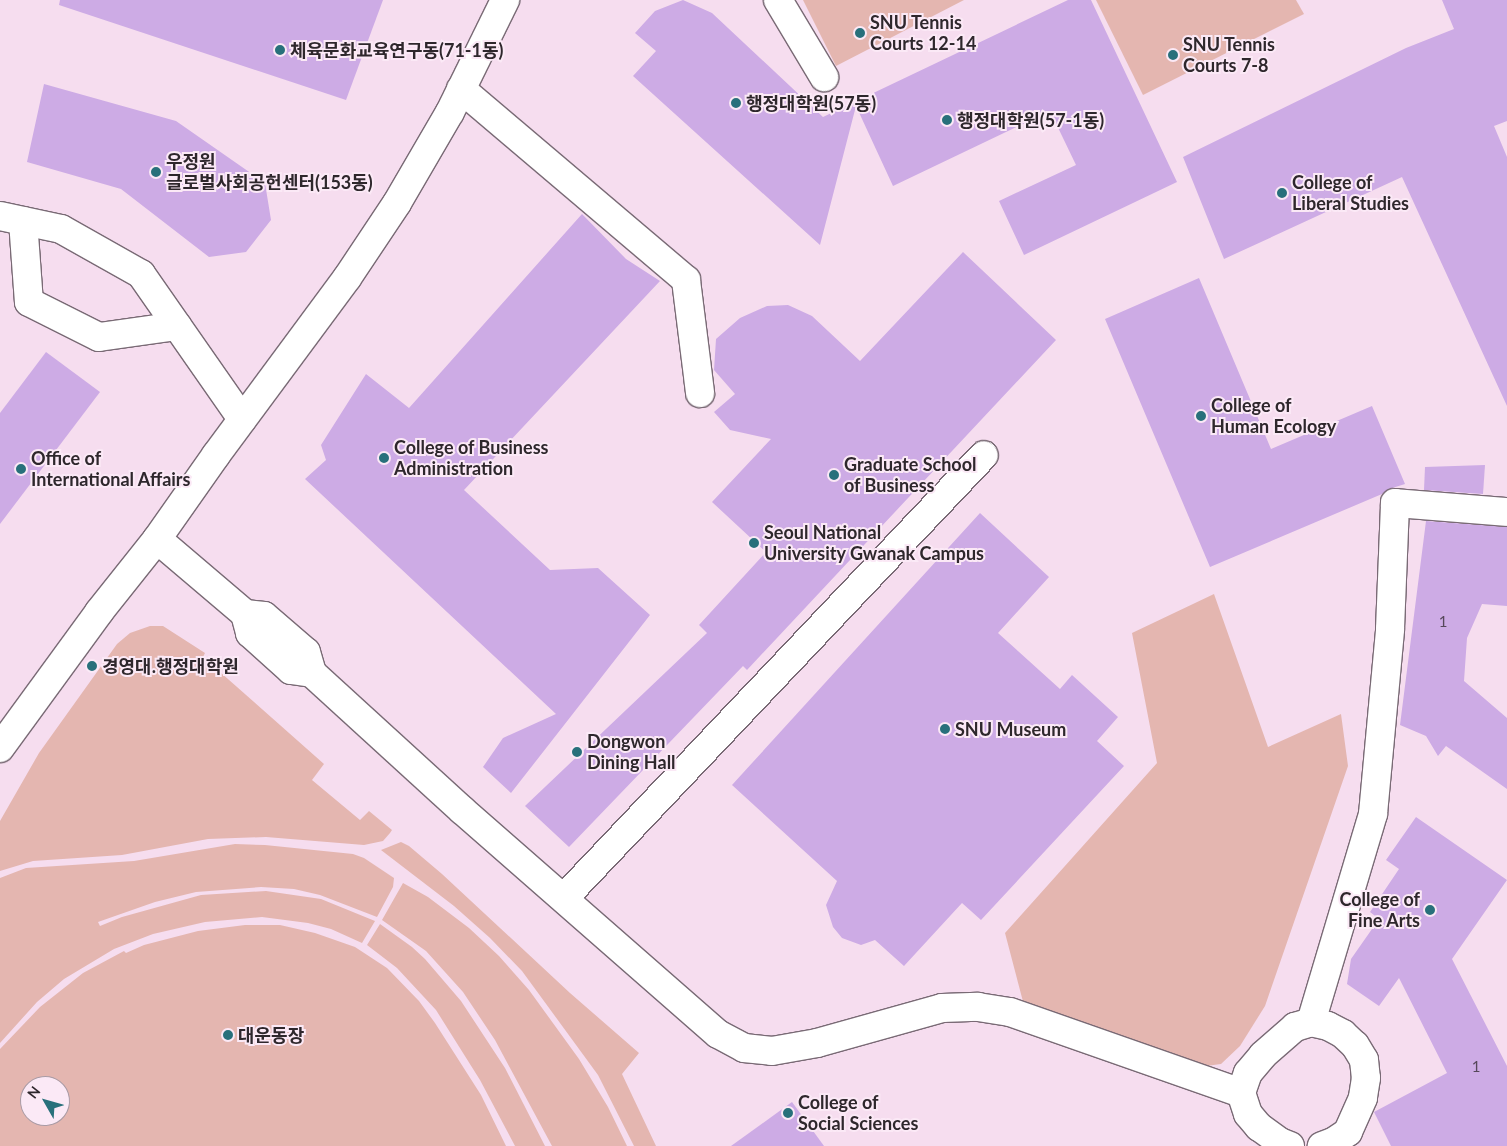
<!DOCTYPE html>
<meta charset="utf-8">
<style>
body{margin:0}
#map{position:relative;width:1507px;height:1146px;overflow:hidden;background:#fbe9f6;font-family:Lato,"Noto Sans KR",sans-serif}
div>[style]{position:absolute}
.built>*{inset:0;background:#f6ddef}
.green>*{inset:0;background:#e4b6b0}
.building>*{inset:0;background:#cdabe5}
.roads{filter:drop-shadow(1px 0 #796a75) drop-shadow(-1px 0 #796a75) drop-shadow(0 1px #796a75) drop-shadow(0 -1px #796a75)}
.minor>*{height:28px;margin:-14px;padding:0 14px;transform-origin:14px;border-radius:14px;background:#fff}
.dots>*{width:14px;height:14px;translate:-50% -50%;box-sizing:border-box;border:2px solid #fbe9f6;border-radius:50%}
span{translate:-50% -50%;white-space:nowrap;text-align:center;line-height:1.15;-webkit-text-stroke:4px #fbe9f6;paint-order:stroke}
.number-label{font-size:15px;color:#56485a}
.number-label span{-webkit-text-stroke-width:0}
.poi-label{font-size:18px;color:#2e272c;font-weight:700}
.left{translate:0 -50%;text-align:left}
.right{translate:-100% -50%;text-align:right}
.north{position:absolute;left:20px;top:1076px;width:50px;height:50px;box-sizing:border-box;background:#fbe9f6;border:1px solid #a99ba5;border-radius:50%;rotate:308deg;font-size:14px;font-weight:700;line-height:20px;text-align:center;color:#2e272c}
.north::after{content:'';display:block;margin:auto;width:18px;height:22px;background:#28707b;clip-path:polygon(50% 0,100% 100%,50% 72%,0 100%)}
</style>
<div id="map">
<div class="built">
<div style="clip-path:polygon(evenodd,0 0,1507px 0,1507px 1146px,0 1146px,0 0,30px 1086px,60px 1086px,60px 1116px,30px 1116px,30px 1086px)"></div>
</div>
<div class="green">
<div style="clip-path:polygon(803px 0,964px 0,836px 66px)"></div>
<div style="clip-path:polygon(1096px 0,1296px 0,1304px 14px,1143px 95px)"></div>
<div style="clip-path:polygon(1214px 594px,1268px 747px,1341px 714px,1348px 766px,1265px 1006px,1240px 1046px,1221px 1064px,1198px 1067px,1026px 1013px,1005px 933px,1157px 763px,1132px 633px)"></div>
<div style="clip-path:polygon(150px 626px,163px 626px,205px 653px,203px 657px,324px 764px,312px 780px,360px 820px,369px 811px,392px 830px,390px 833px,383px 841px,364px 845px,266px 837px,208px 839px,122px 855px,33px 861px,0 871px,0 821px,39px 753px,117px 644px,130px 633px)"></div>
<div style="clip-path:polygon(401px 842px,409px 846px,442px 874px,570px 993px,639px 1053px,622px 1074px,656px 1146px,634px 1146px,598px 1075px,522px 971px,490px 938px,454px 906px,381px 850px)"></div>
<div style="clip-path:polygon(235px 844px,265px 845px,353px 854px,364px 858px,394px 878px,393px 887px,377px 917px,320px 895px,294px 889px,261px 887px,196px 892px,155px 902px,98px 922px,100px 926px,122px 917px,201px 895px,266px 891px,321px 899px,375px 921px,362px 943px,331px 929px,308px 923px,262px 917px,205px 922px,153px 934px,114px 949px,64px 979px,37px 1002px,0 1043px,0 878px,26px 868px,134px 861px)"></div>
<div style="clip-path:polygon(403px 883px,428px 897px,469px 928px,499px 956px,529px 990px,579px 1059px,608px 1107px,627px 1146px,552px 1146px,495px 1040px,463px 992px,426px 951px,382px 920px)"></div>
<div style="clip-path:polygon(380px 924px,412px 947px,425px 959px,461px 1001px,505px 1068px,545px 1146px,515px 1146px,480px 1080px,436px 1010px,397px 968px,367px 945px)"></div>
<div style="clip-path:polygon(evenodd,245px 925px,280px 925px,315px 933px,355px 947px,387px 968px,419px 1001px,435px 1023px,481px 1095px,506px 1146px,0 1146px,0 1049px,40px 1007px,83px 973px,124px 951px,126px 953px,144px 945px,198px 931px,245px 925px,30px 1086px,60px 1086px,60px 1116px,30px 1116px,30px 1086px)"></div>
</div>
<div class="building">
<div style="clip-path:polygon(60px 0,383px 0,346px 100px,59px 5px)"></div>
<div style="clip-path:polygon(683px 0,712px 13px,823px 117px,1068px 0,1091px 0,1177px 182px,1024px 255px,999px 201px,1076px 165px,1050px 111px,893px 186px,856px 106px,820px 245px,633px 76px,656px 51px,635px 33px,655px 11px)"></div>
<div style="clip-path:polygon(1442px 0,1507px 0,1507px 121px,1494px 126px,1507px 157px,1507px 406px,1402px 177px,1224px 259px,1183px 157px,1406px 48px,1454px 29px)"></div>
<div style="clip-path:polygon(44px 84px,176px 121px,265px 183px,271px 220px,246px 252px,209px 257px,121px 189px,27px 162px)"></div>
<div style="clip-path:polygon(582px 214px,626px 259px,660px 281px,464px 490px,550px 570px,598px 568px,650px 615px,511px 793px,483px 767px,503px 738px,556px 714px,305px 479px,326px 460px,321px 445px,366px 374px,409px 408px)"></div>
<div style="clip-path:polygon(963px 252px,1056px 340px,747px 670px,743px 666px,569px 847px,525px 806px,707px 633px,699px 625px,766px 552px,712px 502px,771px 439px,730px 430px,714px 412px,735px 394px,714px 370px,716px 339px,740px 318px,767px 306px,788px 305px,812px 316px,860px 361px)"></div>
<div style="clip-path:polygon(1199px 278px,1271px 449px,1372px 406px,1405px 484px,1389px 489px,1382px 494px,1210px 567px,1105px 319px)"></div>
<div style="clip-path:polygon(46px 352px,100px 392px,0 524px,0 413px)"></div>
<div style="clip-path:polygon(1485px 465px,1483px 494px,1424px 490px,1425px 467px)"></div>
<div style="clip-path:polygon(980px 513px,1049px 577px,998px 633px,1060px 689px,1072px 675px,1118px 717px,1097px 741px,1124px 766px,981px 920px,962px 903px,904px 966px,875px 940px,861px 945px,842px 938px,833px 927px,826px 905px,837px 881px,732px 785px)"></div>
<div style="clip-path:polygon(1426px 521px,1507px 527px,1507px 606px,1482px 604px,1467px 638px,1464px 681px,1507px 718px,1507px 789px,1446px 746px,1438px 756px,1426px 736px,1400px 725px)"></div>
<div style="clip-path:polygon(1416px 817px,1507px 880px,1452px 959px,1507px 1066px,1507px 1146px,1391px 1146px,1374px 1112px,1447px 1073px,1399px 978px,1379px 1006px,1347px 984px,1351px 959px,1379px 919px,1370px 912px,1399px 869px,1386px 860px)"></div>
<div style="clip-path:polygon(792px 1102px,824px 1146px,731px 1146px)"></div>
</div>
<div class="roads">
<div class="minor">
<div style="left:778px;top:0;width:90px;rotate:59.1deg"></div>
<div style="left:461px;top:89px;width:295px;rotate:40.3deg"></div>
<div style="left:686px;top:280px;width:114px;rotate:82.9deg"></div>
<div style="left:0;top:216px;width:62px;rotate:12deg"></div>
<div style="left:61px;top:229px;width:92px;rotate:29.4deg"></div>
<div style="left:141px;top:274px;width:177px;rotate:55.1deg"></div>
<div style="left:23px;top:221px;width:81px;rotate:85.8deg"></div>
<div style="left:29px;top:302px;width:78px;rotate:26.6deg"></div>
<div style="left:99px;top:337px;width:79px;rotate:-8deg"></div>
<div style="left:157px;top:539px;width:116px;rotate:40.4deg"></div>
<div style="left:245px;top:614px;width:20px;rotate:75deg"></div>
<div style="left:250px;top:633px;width:55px;rotate:42.1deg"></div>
<div style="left:291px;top:670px;width:21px;rotate:8deg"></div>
<div style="left:245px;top:614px;width:19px;rotate:6deg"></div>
<div style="left:264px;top:616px;width:55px;rotate:40.6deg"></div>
<div style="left:306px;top:652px;width:22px;rotate:74deg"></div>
<div style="left:312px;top:673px;width:203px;rotate:42.4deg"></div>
<div style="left:462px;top:810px;width:340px;rotate:41.2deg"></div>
<div style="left:718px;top:1034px;width:30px;rotate:28deg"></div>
<div style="left:744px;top:1048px;width:28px;rotate:6deg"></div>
<div style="left:772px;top:1051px;width:46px;rotate:-10.1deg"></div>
<div style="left:817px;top:1043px;width:130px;rotate:-15.6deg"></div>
<div style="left:942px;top:1008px;width:36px;rotate:-2deg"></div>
<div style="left:978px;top:1007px;width:32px;rotate:9deg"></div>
<div style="left:1010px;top:1012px;width:245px;rotate:19.3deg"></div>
<div style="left:0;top:748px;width:168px;rotate:-53.9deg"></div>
<div style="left:99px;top:612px;width:93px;rotate:-51.5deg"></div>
<div style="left:157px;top:539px;width:103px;rotate:-54.9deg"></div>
<div style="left:216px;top:455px;width:220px;rotate:-53.5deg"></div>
<div style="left:347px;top:278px;width:90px;rotate:-56.3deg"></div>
<div style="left:397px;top:203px;width:105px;rotate:-59.8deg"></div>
<div style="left:450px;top:112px;width:125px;rotate:-63.8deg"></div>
<div style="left:564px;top:898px;width:610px;rotate:-46.53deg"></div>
<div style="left:1311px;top:1022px;width:217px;rotate:-73.4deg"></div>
<div style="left:1373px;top:814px;width:186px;rotate:-84.7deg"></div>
<div style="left:1390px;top:629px;width:126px;rotate:-87.7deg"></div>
<div style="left:1395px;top:503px;width:112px;rotate:4.6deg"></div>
<div style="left:1290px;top:1146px;width:11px;rotate:-158deg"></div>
<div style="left:1280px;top:1142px;width:26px;rotate:-144deg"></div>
<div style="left:1259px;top:1127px;width:17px;rotate:-130deg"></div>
<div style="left:1248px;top:1114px;width:22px;rotate:-108deg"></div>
<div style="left:1241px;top:1093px;width:21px;rotate:-71deg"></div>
<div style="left:1248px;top:1073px;width:23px;rotate:-50deg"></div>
<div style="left:1263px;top:1055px;width:43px;rotate:-41.2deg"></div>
<div style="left:1295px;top:1027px;width:17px;rotate:-17deg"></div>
<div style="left:1311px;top:1022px;width:17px;rotate:13deg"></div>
<div style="left:1328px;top:1026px;width:17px;rotate:28deg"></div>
<div style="left:1343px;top:1034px;width:16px;rotate:43deg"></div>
<div style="left:1355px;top:1045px;width:17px;rotate:59deg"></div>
<div style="left:1364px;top:1060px;width:18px;rotate:84deg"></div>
<div style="left:1366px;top:1078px;width:20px;rotate:99deg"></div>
<div style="left:1363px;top:1098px;width:37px;rotate:114deg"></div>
<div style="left:1348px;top:1132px;width:18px;rotate:146deg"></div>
<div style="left:1333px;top:1142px;width:12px;rotate:160deg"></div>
</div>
</div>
<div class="dots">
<div style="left:860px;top:33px;background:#28707b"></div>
<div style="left:280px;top:50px;background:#28707b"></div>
<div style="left:1173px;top:55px;background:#28707b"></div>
<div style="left:736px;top:103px;background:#28707b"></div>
<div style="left:947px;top:120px;background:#28707b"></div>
<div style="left:156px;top:172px;background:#28707b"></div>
<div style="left:1282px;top:193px;background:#28707b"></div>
<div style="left:1201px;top:416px;background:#28707b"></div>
<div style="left:384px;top:458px;background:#28707b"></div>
<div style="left:21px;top:469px;background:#28707b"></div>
<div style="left:834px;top:475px;background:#28707b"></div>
<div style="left:754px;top:543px;background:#28707b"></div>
<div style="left:92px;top:666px;background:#28707b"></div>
<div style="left:945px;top:729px;background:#28707b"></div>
<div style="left:577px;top:752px;background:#28707b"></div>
<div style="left:1430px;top:910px;background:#28707b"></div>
<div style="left:228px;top:1035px;background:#28707b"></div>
<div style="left:788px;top:1113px;background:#28707b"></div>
</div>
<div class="number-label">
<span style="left:1443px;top:622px">1</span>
<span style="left:1476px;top:1067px">1</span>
</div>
<div class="poi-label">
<span class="left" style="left:870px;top:33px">SNU Tennis<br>Courts 12-14</span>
<span class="left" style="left:1183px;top:55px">SNU Tennis<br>Courts 7-8</span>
<span class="left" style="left:290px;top:50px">체육문화교육연구동(71-1동)</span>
<span class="left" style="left:746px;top:103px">행정대학원(57동)</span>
<span class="left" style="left:957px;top:120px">행정대학원(57-1동)</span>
<span class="left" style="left:166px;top:172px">우정원<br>글로벌사회공헌센터(153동)</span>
<span class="left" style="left:1292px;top:193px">College of<br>Liberal Studies</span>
<span class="left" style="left:1211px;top:416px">College of<br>Human Ecology</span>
<span class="left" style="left:394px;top:458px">College of Business<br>Administration</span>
<span class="left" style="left:31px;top:469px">Office of<br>International Affairs</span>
<span class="left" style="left:844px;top:475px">Graduate School<br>of Business</span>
<span class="left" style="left:764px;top:543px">Seoul National<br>University Gwanak Campus</span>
<span class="left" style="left:102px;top:666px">경영대.행정대학원</span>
<span class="left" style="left:955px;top:729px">SNU Museum</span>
<span class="left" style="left:587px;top:752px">Dongwon<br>Dining Hall</span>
<span class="right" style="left:1420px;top:910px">College of<br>Fine Arts</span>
<span class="left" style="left:238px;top:1035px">대운동장</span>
<span class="left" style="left:798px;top:1113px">College of<br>Social Sciences</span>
</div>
<div class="north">N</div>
</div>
